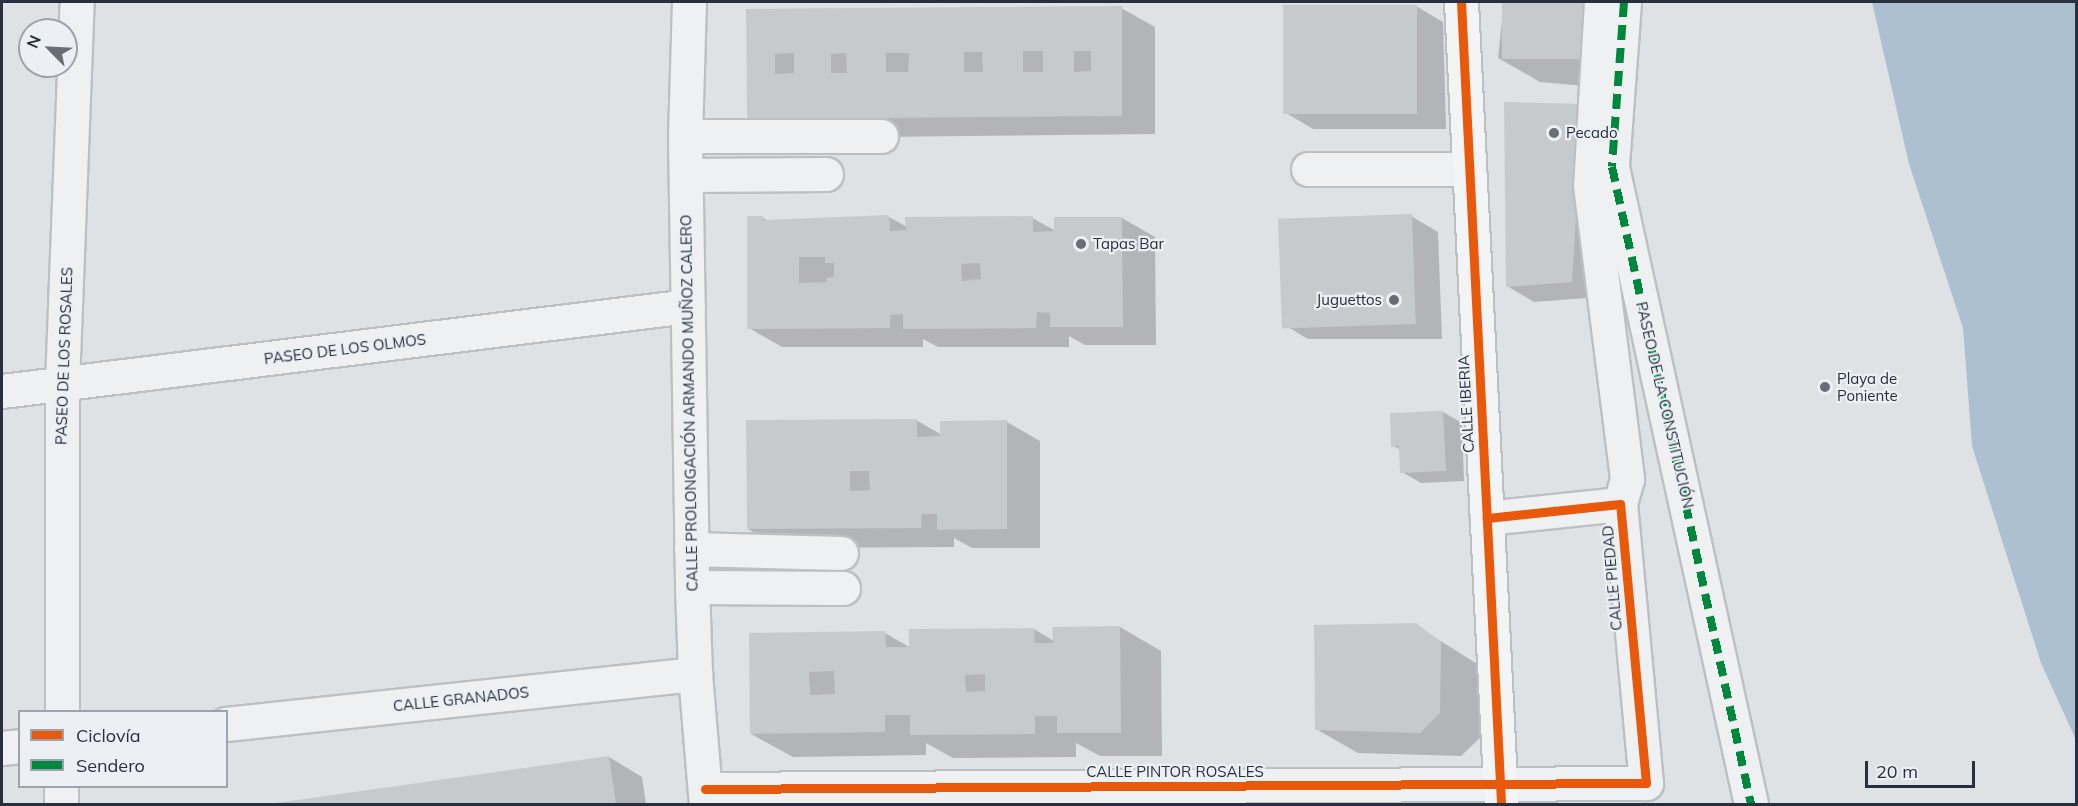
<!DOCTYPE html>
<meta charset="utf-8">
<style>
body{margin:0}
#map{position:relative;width:2078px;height:806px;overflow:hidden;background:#dfe2e5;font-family:Mulish,sans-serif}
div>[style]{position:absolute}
.water>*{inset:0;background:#acc0d1}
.shadow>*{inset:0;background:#0003}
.building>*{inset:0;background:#c7cacd;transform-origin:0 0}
.roads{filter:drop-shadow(2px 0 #bdc0c3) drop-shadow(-2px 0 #bdc0c3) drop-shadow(0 2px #bdc0c3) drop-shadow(0 -2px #bdc0c3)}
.minor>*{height:33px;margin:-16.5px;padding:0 16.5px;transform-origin:16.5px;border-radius:16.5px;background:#eef0f1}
.major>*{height:33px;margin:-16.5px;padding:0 16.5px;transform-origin:16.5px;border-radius:16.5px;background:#f3f4f5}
.quiet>*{height:8px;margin-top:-4px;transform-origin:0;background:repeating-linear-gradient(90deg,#00873e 0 15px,transparent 0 23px)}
.cycleway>*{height:9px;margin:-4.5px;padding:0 4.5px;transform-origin:4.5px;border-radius:4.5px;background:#e8590c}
.dots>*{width:16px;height:16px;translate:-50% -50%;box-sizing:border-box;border:3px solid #ecf0f5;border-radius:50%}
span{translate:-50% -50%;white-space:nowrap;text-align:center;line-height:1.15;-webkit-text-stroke:4.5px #ecf0f5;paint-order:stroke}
.poi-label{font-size:15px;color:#26303e}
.left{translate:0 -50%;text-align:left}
.right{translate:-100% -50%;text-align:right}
.street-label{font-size:15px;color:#26303e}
.frame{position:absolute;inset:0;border:3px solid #26303e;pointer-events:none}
.legend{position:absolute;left:18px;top:710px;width:210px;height:78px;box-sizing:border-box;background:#ecf0f5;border:2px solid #9da3ac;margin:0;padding:8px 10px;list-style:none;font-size:18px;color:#26303e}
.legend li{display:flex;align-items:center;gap:12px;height:30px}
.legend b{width:30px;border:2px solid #9da3ac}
.north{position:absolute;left:18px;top:18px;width:60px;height:60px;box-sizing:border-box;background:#ecf0f5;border:2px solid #9da3ac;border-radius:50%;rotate:294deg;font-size:16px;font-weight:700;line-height:24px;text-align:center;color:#26303e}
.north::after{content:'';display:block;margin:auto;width:21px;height:27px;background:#676e78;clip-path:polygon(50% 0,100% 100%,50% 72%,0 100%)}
.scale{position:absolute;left:1865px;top:761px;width:110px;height:27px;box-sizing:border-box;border:3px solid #26303e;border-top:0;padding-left:8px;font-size:18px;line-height:21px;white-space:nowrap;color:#26303e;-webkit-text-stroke:4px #ecf0f5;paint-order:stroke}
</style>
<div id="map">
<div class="water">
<div style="clip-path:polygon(1872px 2px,2076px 2px,2076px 740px,2041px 663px,1972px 446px,1963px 328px,1909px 164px)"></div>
</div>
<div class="shadow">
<div style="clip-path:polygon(1504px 2px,1637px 2px,1630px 90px,1540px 82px,1498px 58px)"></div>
<div style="clip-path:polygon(1416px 6px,1443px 22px,1446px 129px,1313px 129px,1286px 113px)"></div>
<div style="clip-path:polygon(1121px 8px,1155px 27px,1155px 134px,781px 138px,748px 118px,748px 11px)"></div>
<div style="clip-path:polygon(1583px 105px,1599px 297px,1534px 302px,1507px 286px)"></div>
<div style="clip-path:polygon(1411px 216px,1438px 232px,1442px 339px,1308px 339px,1281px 323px)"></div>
<div style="clip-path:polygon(889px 217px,907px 227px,1032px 218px,1056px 231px,1122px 218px,1155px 237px,1156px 345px,1085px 345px,1069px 336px,1069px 347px,938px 347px,923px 339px,923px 347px,782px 347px,749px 328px,763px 218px,769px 221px)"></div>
<div style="clip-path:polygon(1443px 412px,1462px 423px,1464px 481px,1421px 483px,1402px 472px,1401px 450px,1393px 446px)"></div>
<div style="clip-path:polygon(916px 420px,942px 435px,1007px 422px,1040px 441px,1040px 548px,972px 548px,954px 538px,954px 547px,781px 548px,748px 529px)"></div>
<div style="clip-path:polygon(1415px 625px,1482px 667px,1481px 737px,1461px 756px,1358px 753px,1316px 729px)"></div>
<div style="clip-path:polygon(1120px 627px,1161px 651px,1162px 756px,1100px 756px,1076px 743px,1076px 757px,953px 758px,926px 743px,926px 755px,793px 757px,751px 734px,751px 634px,885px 633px,911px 648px,1034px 629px,1054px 641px)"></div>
<div style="clip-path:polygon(609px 757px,642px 777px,646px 804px,277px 804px)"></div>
</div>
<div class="building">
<div style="left:1502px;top:2px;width:92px;height:57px"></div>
<div style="left:1283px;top:5px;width:134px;height:109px"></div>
<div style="clip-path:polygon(evenodd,1122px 6px,1122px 116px,747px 119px,746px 9px,1122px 6px,1023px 51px,1043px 51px,1043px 72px,1023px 72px,1023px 51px,1122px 6px,1074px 51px,1091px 51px,1091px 71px,1074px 72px,1074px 51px,1122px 6px,964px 52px,982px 52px,983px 72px,964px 72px,964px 52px,1122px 6px,794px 53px,794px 73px,775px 74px,775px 54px,794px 53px,1122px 6px,846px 53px,847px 73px,831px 73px,831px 54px,846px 53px,1122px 6px,886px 53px,909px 53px,908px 72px,886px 72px,886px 53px)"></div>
<div style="clip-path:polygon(1504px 102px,1583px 104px,1572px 282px,1506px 287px)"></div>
<div style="left:1412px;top:214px;width:110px;height:134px;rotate:88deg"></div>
<div style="clip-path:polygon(evenodd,889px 215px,890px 231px,906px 230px,905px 217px,1033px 216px,1033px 232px,1054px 231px,1054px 217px,1122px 217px,1123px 327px,1050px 327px,1050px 313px,1037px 312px,1036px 328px,903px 329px,903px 314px,890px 315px,890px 328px,747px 329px,747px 216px,763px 216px,763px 220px,889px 215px,799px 257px,825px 257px,825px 263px,834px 263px,834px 277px,826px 278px,827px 282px,799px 283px,799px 257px,889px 215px,980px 263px,981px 279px,962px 281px,961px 264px,980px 263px)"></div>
<div style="clip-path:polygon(1443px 411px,1446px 471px,1400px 473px,1399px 446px,1391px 447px,1390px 413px)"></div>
<div style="clip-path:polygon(evenodd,917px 419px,917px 437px,940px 436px,940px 421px,1007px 420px,1007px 529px,937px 530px,937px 514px,922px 514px,921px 528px,747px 529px,746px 420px,917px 419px,850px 471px,869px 471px,870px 490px,850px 491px,850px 471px)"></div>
<div style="clip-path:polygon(1416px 623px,1441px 642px,1440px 713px,1420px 733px,1315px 730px,1314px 625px)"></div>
<div style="clip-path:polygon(evenodd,1120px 626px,1121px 733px,1057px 733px,1057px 716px,1035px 716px,1035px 734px,910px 735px,910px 715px,885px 715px,885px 732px,750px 734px,749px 633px,885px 631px,886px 647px,909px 647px,909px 629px,1034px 628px,1035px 643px,1053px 643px,1052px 627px,1120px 626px,834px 671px,835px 694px,810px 695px,809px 672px,834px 671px,1120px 626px,985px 674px,985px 691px,966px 692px,965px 675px,985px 674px)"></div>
<div style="clip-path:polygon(609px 756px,616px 804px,276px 804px,276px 803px)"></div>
</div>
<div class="roads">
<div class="minor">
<div style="left:689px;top:2px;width:134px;rotate:91.7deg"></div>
<div style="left:685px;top:136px;width:451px;rotate:89.1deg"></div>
<div style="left:692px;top:587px;width:87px;rotate:88deg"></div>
<div style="left:695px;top:674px;width:130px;rotate:85.2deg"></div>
<div style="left:1601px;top:2px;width:183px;rotate:93.4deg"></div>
<div style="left:1590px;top:185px;width:296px;rotate:82.8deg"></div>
<div style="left:1627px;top:479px;width:26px;rotate:106deg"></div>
<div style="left:1624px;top:2px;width:165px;rotate:94.2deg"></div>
<div style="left:1612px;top:167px;width:652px;rotate:77.69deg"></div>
<div style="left:685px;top:136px;width:196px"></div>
<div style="left:1308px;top:169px;width:160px"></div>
<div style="left:686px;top:175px;width:140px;rotate:-0.4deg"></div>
<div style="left:2px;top:391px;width:691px;rotate:-7.06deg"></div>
<div style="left:691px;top:549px;width:150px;rotate:1.5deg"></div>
<div style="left:692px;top:587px;width:151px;rotate:0.4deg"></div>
<div style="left:62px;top:712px;width:328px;rotate:-90deg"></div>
<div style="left:62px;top:384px;width:382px;rotate:-87.8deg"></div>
<div style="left:226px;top:724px;width:472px;rotate:-6.1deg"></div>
<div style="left:2px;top:748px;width:18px;rotate:-6deg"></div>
<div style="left:705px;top:789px;width:941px;rotate:-0.37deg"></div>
<div style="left:1646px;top:783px;width:280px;rotate:-95.3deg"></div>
<div style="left:1620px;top:504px;width:134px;rotate:174deg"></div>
<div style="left:61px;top:804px;width:18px;rotate:-90deg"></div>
</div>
<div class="major">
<div style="left:1461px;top:2px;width:803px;rotate:87.14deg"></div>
</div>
</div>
<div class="quiet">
<div style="left:1624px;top:2px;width:165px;rotate:94.2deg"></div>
<div style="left:1612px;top:167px;width:652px;rotate:77.69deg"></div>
</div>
<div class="cycleway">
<div style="left:1461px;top:2px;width:803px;rotate:87.14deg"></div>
<div style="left:705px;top:789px;width:941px;rotate:-0.37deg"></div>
<div style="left:1646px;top:783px;width:280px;rotate:-95.3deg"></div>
<div style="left:1620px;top:504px;width:134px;rotate:174deg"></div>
</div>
<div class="dots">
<div style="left:1554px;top:133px;background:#676e78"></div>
<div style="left:1081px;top:244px;background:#676e78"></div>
<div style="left:1394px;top:300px;background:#676e78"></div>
<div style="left:1825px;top:387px;background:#676e78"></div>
</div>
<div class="poi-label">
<span class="left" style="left:1566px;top:133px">Pecado</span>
<span class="left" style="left:1093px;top:244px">Tapas Bar</span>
<span class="right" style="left:1382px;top:300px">Juguettos</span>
<span class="left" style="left:1837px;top:387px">Playa de<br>Poniente</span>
</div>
<div class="street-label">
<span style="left:345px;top:349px;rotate:-7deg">PASEO DE LOS OLMOS</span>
<span style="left:64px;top:356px;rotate:-88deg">PASEO DE LOS ROSALES</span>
<span style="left:689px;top:403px;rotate:-91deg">CALLE PROLONGACIÓN ARMANDO MUÑOZ CALERO</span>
<span style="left:1466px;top:404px;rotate:-93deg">CALLE IBERIA</span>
<span style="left:1665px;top:405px;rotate:77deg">PASEO DE LA CONSTITUCIÓN</span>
<span style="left:1612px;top:578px;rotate:-95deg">CALLE PIEDAD</span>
<span style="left:461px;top:699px;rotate:-6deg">CALLE GRANADOS</span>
<span style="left:1175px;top:772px">CALLE PINTOR ROSALES</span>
</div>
<div class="frame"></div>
<ul class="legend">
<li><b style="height:8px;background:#e8590c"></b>Ciclovía</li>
<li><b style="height:8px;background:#00873e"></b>Sendero</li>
</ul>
<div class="north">N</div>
<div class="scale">20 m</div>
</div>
